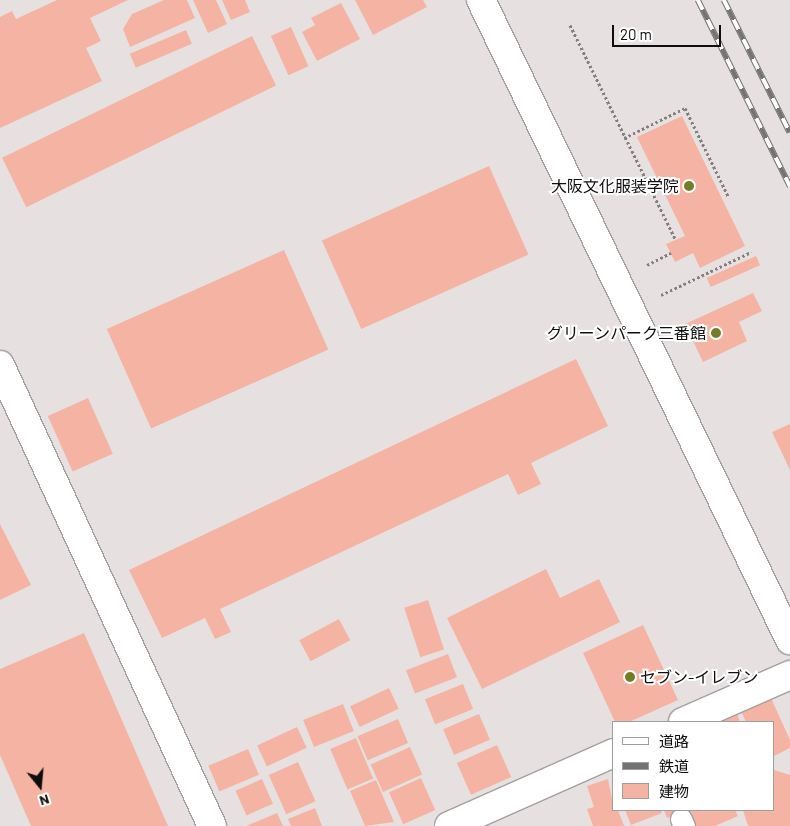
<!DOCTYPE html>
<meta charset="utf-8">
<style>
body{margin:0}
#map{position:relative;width:790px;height:826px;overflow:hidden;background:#e6e0e0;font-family:Barlow,"Noto Sans JP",sans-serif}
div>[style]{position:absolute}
.building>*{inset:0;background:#f5b4a3;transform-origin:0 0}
.path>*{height:3px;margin-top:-1.5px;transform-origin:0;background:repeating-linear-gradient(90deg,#837f7f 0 2.5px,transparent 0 5px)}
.roads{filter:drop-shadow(1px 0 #a59f9f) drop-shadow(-1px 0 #a59f9f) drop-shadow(0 1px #a59f9f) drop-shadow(0 -1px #a59f9f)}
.service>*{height:21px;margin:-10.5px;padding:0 10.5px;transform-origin:10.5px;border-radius:10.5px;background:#fff}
.minor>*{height:28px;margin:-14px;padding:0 14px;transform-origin:14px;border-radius:14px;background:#fff}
.tertiary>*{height:28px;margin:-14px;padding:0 14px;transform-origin:14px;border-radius:14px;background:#fff}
.rail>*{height:5.5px;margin-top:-2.75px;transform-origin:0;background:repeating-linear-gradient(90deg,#fff 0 11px,#757272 0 22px);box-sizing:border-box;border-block:1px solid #757272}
.dots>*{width:14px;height:14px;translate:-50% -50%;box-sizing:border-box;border:2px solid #fff;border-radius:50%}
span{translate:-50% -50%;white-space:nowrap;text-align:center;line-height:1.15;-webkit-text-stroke:4px #fff;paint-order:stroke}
.poi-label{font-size:16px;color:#0f0d0d}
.right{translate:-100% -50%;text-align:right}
.left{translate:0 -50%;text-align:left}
.legend{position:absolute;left:612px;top:721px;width:162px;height:90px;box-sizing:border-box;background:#fff;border:1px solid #9f9e9e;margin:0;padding:6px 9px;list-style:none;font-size:15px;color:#0f0d0d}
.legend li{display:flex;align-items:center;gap:10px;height:25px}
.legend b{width:25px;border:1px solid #9f9e9e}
.north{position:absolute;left:15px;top:761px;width:50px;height:50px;-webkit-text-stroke:4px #fff;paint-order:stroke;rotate:163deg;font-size:14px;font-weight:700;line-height:20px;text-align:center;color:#0f0d0d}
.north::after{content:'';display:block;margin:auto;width:18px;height:22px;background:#0f0d0d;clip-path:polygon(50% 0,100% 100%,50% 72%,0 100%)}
.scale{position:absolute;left:612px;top:25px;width:109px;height:22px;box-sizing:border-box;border:2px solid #0f0d0d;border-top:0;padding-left:6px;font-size:15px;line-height:18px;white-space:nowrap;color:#0f0d0d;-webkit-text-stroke:4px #fff;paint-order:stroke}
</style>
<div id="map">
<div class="building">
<div style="clip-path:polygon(57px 0,128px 0,90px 18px,101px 41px,86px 48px,102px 81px,0 128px,0 17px,12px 11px,16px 19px)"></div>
<div style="clip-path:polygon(164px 0,187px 0,195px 18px,130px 47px,123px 29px,132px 14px)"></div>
<div style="clip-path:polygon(193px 0,216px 0,227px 24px,208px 33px)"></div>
<div style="clip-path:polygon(222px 0,245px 0,250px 12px,231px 20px)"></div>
<div style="clip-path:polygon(355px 0,423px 0,427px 7px,373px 35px)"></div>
<div style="clip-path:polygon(341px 3px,360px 39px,317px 61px,302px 32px,315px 25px,311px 18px)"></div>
<div style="left:291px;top:27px;width:43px;height:22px;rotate:66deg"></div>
<div style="left:186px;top:30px;width:15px;height:61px;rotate:67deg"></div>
<div style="left:252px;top:36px;width:55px;height:278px;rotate:64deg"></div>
<div style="clip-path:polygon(682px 116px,745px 246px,700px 268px,693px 253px,675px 262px,666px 244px,685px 236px,637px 137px)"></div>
<div style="left:489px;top:166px;width:97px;height:183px;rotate:66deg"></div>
<div style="left:284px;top:250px;width:109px;height:194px;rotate:66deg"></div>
<div style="left:756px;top:256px;width:10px;height:54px;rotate:66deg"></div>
<div style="clip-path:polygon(753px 293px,762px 311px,739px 322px,747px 341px,703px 362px,685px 324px)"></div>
<div style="clip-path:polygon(576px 359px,608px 426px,531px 463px,541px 484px,518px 495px,508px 474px,220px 609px,231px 632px,215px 639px,205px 618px,162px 638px,129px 570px)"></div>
<div style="left:88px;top:398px;width:61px;height:44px;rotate:66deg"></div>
<div style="clip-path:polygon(790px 424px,790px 470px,772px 432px)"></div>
<div style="clip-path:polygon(0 524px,31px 585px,0 600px)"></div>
<div style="clip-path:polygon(546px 569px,560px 598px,599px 579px,620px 622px,482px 689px,447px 618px)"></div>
<div style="left:428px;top:600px;width:52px;height:25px;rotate:72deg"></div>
<div style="left:339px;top:619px;width:24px;height:45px;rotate:62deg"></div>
<div style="clip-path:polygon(643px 625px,678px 700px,629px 722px,615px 722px,583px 653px)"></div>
<div style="clip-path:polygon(84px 633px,168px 826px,31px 826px,0 755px,0 669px)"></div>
<div style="left:448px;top:654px;width:25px;height:45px;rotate:69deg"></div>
<div style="left:463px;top:684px;width:27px;height:41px;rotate:68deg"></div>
<div style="left:389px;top:688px;width:23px;height:43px;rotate:65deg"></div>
<div style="clip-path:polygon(771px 698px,790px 740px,790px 748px,774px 756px,774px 722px,746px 722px,741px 711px)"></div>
<div style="left:343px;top:704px;width:29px;height:43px;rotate:68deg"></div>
<div style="left:479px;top:714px;width:28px;height:39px;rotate:67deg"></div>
<div style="clip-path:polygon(737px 714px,740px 722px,719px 722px)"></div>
<div style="left:398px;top:719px;width:26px;height:44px;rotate:67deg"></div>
<div style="left:297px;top:727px;width:23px;height:44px;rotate:65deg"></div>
<div style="left:356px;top:738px;width:44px;height:28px;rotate:67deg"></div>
<div style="left:497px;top:745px;width:35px;height:44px;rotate:66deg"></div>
<div style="left:410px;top:747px;width:30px;height:43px;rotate:66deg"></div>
<div style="left:248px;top:749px;width:28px;height:43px;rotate:67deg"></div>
<div style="left:298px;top:762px;width:43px;height:32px;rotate:66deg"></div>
<div style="clip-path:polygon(774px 770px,790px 775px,790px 826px,748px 826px,743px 810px,774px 810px)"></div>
<div style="left:421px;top:778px;width:35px;height:35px;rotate:66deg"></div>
<div style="left:262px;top:779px;width:27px;height:29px;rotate:66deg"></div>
<div style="clip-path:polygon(608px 779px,614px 810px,618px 810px,624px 826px,593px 826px,587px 809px,594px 807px,587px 786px)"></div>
<div style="clip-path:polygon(376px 780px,394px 822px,365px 826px,350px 791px)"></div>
<div style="clip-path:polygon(315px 808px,322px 826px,291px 826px,288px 819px)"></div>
<div style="clip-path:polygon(625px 810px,660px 810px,662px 813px,631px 825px)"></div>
<div style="clip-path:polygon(664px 810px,688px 810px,667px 818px)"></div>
<div style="clip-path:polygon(694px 810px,735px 810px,738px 816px,715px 826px,695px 826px,689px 812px)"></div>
<div style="clip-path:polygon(277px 813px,283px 826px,246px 826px)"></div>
</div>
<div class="path">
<div style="left:570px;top:25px;width:240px;rotate:63.8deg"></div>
<div style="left:624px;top:138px;width:68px;rotate:-26.2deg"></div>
<div style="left:685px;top:108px;width:100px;rotate:63.9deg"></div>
<div style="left:647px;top:265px;width:27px;rotate:-27deg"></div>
<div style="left:661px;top:295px;width:100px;rotate:-25.5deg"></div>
</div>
<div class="roads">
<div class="service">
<div style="left:681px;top:819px;width:8px;rotate:67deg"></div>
</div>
<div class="minor">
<div style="left:0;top:365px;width:507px;rotate:65.3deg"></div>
<div style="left:683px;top:722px;width:117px;rotate:-23.7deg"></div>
<div style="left:449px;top:826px;width:180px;rotate:-23.9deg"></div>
</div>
<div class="tertiary">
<div style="left:481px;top:0;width:711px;rotate:64.23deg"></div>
</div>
</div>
<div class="rail">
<div style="left:698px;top:0;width:208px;rotate:63.7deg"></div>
<div style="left:724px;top:0;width:148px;rotate:63.6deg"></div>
</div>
<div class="dots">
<div style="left:689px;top:186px;background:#767c26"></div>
<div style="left:716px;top:333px;background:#767c26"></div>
<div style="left:630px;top:677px;background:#767c26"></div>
</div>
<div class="poi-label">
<span class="right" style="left:679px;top:186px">大阪文化服装学院</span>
<span class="right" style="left:706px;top:333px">グリーンパーク三番館</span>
<span class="left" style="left:640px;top:677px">セブン-イレブン</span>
</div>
<ul class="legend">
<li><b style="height:6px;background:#fff"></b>道路</li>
<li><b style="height:6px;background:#757272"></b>鉄道</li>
<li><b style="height:14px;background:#f5b4a3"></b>建物</li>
</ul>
<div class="north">N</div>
<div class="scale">20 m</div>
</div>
